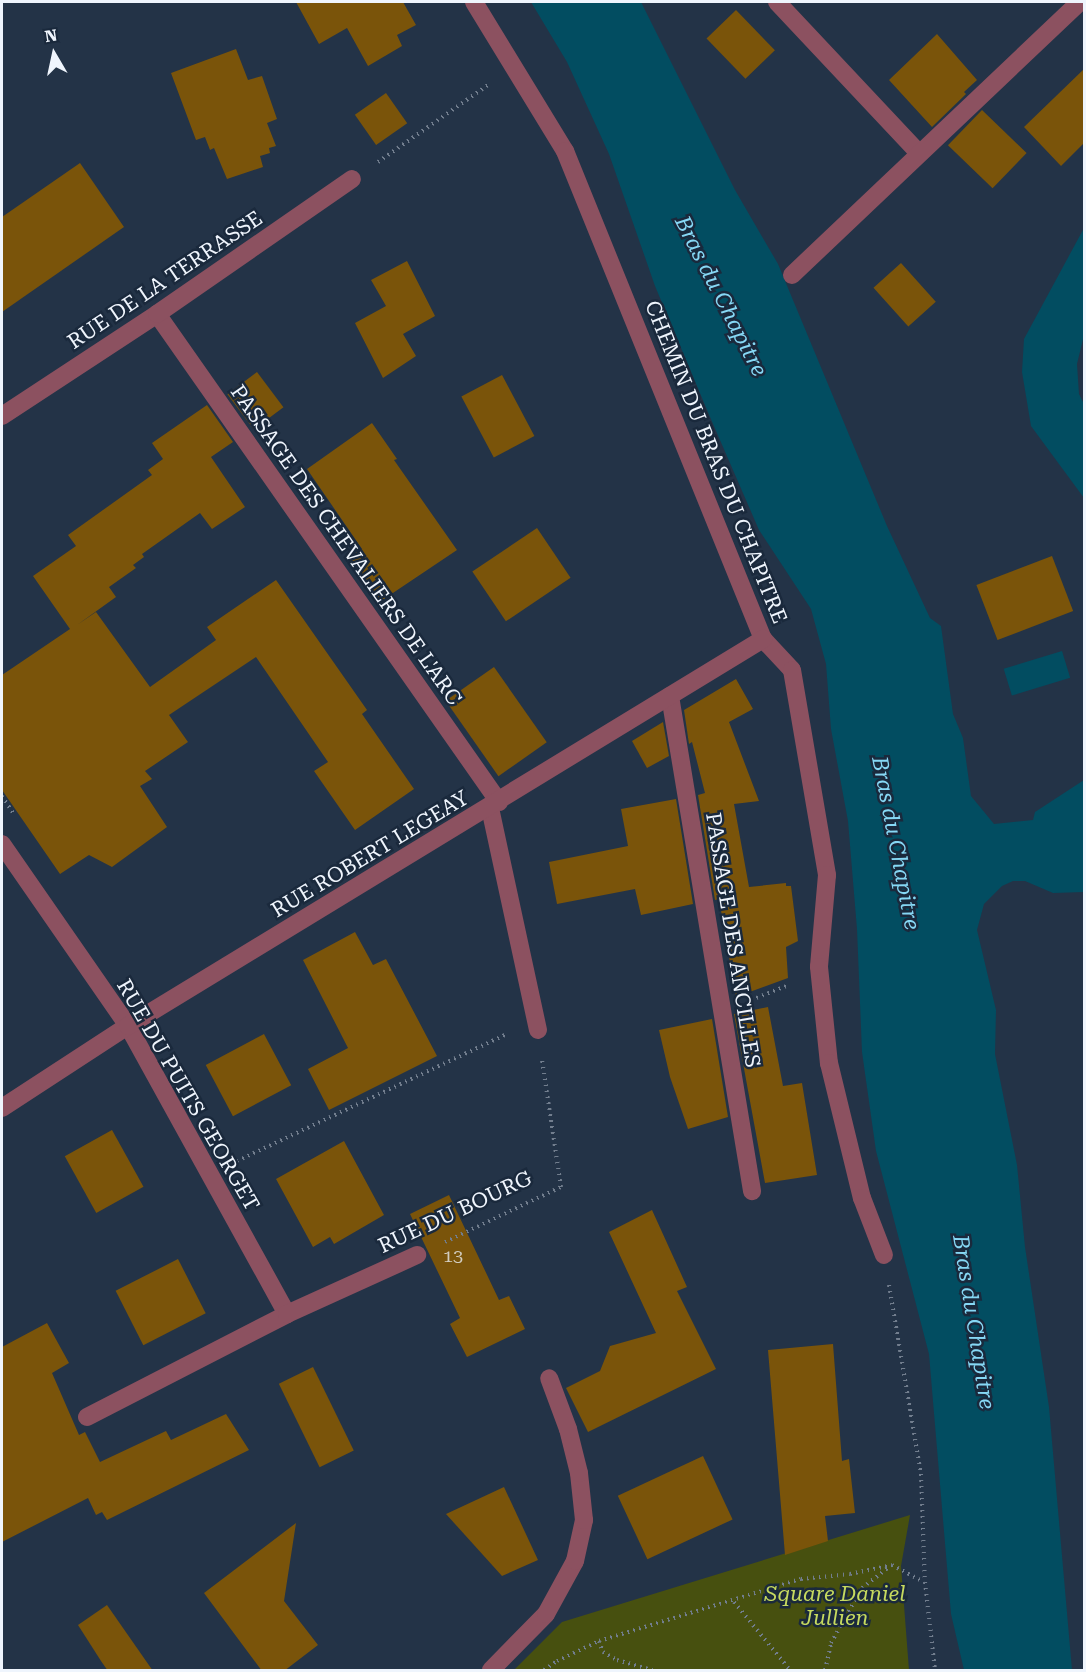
<!DOCTYPE html>
<style>
body{margin:0}
#map{position:relative;width:1086px;height:1672px;overflow:hidden;background:#233347;font-family:"Roboto Serif",serif}
div>[style]{position:absolute}
.green>*{inset:0;background:#47500f}
.water>*{inset:0;background:#024d61;transform-origin:0 0}
.building>*{inset:0;background:#7a540a;transform-origin:0 0}
.path>*{height:4px;margin-top:-2px;transform-origin:0;background:repeating-linear-gradient(90deg,#727e8e 0 1.5px,transparent 0 6px)}
.lane>*{height:18px;margin:-9px;padding:0 9px;transform-origin:9px;border-radius:9px;background:#8c5160}
.street>*{height:18px;margin:-9px;padding:0 9px;transform-origin:9px;border-radius:9px;background:#8c5160}
span{translate:-50% -50%;white-space:nowrap;text-align:center;line-height:1.15;-webkit-text-stroke:5px #1a293c;paint-order:stroke}
.number-label{font-size:18px;color:#d2cdc0}
.number-label span{-webkit-text-stroke-width:0}
.street-label{font-size:21px;color:#eff5fd}
.park-label{font-size:21px;color:#c6da5f;font-style:italic}
.water-label{font-size:22px;color:#86d8f5;font-style:italic}
.frame{position:absolute;inset:0;border:3px solid #eff5fd;pointer-events:none}
.north{position:absolute;left:24px;top:24px;width:60px;height:60px;-webkit-text-stroke:4px #1a293c;paint-order:stroke;rotate:351deg;font-size:16px;font-weight:700;line-height:24px;text-align:center;color:#eff5fd}
.north::after{content:'';display:block;margin:auto;width:21px;height:27px;background:#eff5fd;clip-path:polygon(50% 0,100% 100%,50% 72%,0 100%)}
</style>
<div id="map">
<div class="green">
<div style="clip-path:polygon(910px 1515px,901px 1566px,909px 1670px,514px 1670px,562px 1622px)"></div>
</div>
<div class="water">
<div style="clip-path:polygon(531px 2px,641px 2px,735px 190px,778px 264px,887px 526px,930px 618px,941px 626px,953px 714px,963px 738px,971px 796px,994px 824px,1033px 820px,1035px 812px,1084px 780px,1084px 892px,1053px 893px,1025px 881px,1013px 881px,1002px 886px,984px 904px,977px 930px,996px 1010px,995px 1054px,1017px 1165px,1025px 1247px,1049px 1407px,1072px 1670px,964px 1670px,951px 1614px,929px 1354px,876px 1151px,862px 1052px,857px 929px,848px 821px,831px 729px,826px 664px,811px 609px,759px 530px,710px 417px,655px 286px,609px 154px,567px 62px)"></div>
<div style="clip-path:polygon(1084px 228px,1084px 335px,1077px 364px,1079px 394px,1084px 404px,1084px 498px,1031px 426px,1022px 372px,1024px 339px)"></div>
<div style="left:1062px;top:651px;width:28px;height:61px;rotate:73deg"></div>
</div>
<div class="building">
<div style="clip-path:polygon(296px 2px,403px 2px,416px 25px,397px 35px,402px 46px,368px 66px,347px 28px,319px 44px)"></div>
<div style="left:736px;top:10px;width:56px;height:41px;rotate:46deg"></div>
<div style="clip-path:polygon(937px 34px,977px 80px,964px 92px,966px 94px,932px 127px,889px 80px)"></div>
<div style="clip-path:polygon(236px 49px,248px 80px,262px 76px,277px 119px,267px 123px,276px 146px,269px 148px,270px 153px,260px 156px,263px 167px,227px 179px,214px 148px,210px 150px,205px 137px,196px 140px,171px 73px)"></div>
<div style="clip-path:polygon(1084px 69px,1084px 143px,1061px 166px,1024px 127px)"></div>
<div style="left:386px;top:93px;width:37px;height:38px;rotate:55deg"></div>
<div style="left:982px;top:110px;width:62px;height:49px;rotate:44deg"></div>
<div style="clip-path:polygon(80px 163px,124px 227px,2px 312px,2px 217px)"></div>
<div style="clip-path:polygon(407px 261px,435px 316px,403px 334px,416px 356px,383px 378px,355px 323px,386px 306px,371px 280px)"></div>
<div style="left:901px;top:263px;width:52px;height:37px;rotate:48deg"></div>
<div style="left:257px;top:372px;width:44px;height:37px;rotate:53deg"></div>
<div style="left:502px;top:375px;width:69px;height:46px;rotate:62deg"></div>
<div style="clip-path:polygon(207px 405px,233px 442px,211px 457px,245px 507px,212px 529px,200px 513px,142px 554px,144px 557px,133px 565px,136px 568px,109px 587px,116px 597px,77px 625px,96px 612px,150px 687px,216px 640px,207px 627px,276px 580px,367px 710px,362px 714px,414px 789px,355px 830px,314px 771px,328px 762px,256px 657px,169px 715px,188px 742px,145px 771px,152px 779px,140px 786px,167px 827px,112px 867px,89px 855px,60px 874px,2px 790px,2px 675px,70px 629px,33px 576px,76px 546px,68px 535px,152px 475px,148px 470px,163px 459px,152px 443px)"></div>
<div style="clip-path:polygon(372px 423px,397px 459px,394px 460px,457px 550px,378px 603px,348px 558px,362px 549px,307px 469px)"></div>
<div style="left:537px;top:528px;width:60px;height:78px;rotate:56deg"></div>
<div style="left:1052px;top:556px;width:59px;height:81px;rotate:69deg"></div>
<div style="left:494px;top:667px;width:92px;height:59px;rotate:55deg"></div>
<div style="clip-path:polygon(736px 679px,753px 709px,729px 722px,759px 801px,734px 804px,749px 887px,786px 883px,786px 886px,791px 886px,798px 941px,786px 947px,788px 978px,736px 997px,719px 899px,715px 900px,698px 795px,705px 793px,692px 742px,689px 744px,684px 710px)"></div>
<div style="clip-path:polygon(663px 722px,669px 756px,647px 768px,632px 741px)"></div>
<div style="clip-path:polygon(676px 799px,693px 904px,641px 915px,635px 889px,557px 904px,549px 862px,628px 846px,621px 809px)"></div>
<div style="clip-path:polygon(355px 932px,373px 965px,386px 959px,437px 1056px,329px 1110px,308px 1069px,348px 1048px,303px 960px)"></div>
<div style="clip-path:polygon(768px 1007px,783px 1086px,802px 1083px,817px 1175px,765px 1183px,734px 1014px)"></div>
<div style="clip-path:polygon(712px 1019px,728px 1117px,688px 1129px,670px 1077px,659px 1030px)"></div>
<div style="left:264px;top:1034px;width:58px;height:66px;rotate:62deg"></div>
<div style="left:112px;top:1130px;width:65px;height:54px;rotate:61deg"></div>
<div style="clip-path:polygon(344px 1141px,384px 1215px,334px 1244px,330px 1237px,313px 1247px,276px 1179px)"></div>
<div style="clip-path:polygon(449px 1195px,499px 1300px,509px 1296px,525px 1329px,467px 1357px,450px 1324px,460px 1318px,410px 1214px)"></div>
<div style="clip-path:polygon(652px 1210px,687px 1287px,677px 1291px,716px 1369px,588px 1432px,566px 1388px,600px 1371px,610px 1346px,656px 1333px,609px 1232px)"></div>
<div style="left:178px;top:1259px;width:61px;height:70px;rotate:63deg"></div>
<div style="clip-path:polygon(47px 1323px,69px 1363px,52px 1373px,79px 1435px,85px 1432px,100px 1462px,166px 1431px,171px 1440px,226px 1414px,249px 1450px,107px 1520px,102px 1512px,96px 1515px,88px 1498px,2px 1542px,2px 1347px)"></div>
<div style="clip-path:polygon(833px 1344px,842px 1461px,849px 1459px,855px 1513px,825px 1516px,828px 1541px,785px 1555px,768px 1350px)"></div>
<div style="left:313px;top:1367px;width:93px;height:38px;rotate:64deg"></div>
<div style="left:703px;top:1456px;width:70px;height:94px;rotate:65deg"></div>
<div style="clip-path:polygon(504px 1487px,538px 1560px,502px 1576px,446px 1514px)"></div>
<div style="clip-path:polygon(296px 1523px,284px 1601px,318px 1645px,284px 1671px,262px 1671px,204px 1593px)"></div>
<div style="clip-path:polygon(107px 1605px,153px 1671px,108px 1671px,101px 1661px,78px 1625px)"></div>
</div>
<div class="path">
<div style="left:378px;top:162px;width:134px;rotate:-35deg"></div>
<div style="left:2px;top:796px;width:20px;rotate:57deg"></div>
<div style="left:751px;top:1000px;width:41px;rotate:-21.5deg"></div>
<div style="left:237px;top:1161px;width:298px;rotate:-25.2deg"></div>
<div style="left:445px;top:1242px;width:128px;rotate:-25.4deg"></div>
<div style="left:561px;top:1187px;width:128px;rotate:-98.5deg"></div>
<div style="left:889px;top:1285px;width:192px;rotate:80.4deg"></div>
<div style="left:921px;top:1474px;width:108px;rotate:87.9deg"></div>
<div style="left:925px;top:1582px;width:89px;rotate:83.5deg"></div>
<div style="left:734px;top:1602px;width:88px;rotate:50.5deg"></div>
<div style="left:599px;top:1641px;width:12px;rotate:70deg"></div>
<div style="left:603px;top:1652px;width:16px;rotate:30deg"></div>
<div style="left:617px;top:1660px;width:37px;rotate:16deg"></div>
<div style="left:544px;top:1670px;width:16px;rotate:-35deg"></div>
<div style="left:557px;top:1661px;width:47px;rotate:-25.5deg"></div>
<div style="left:599px;top:1641px;width:211px;rotate:-17.1deg"></div>
<div style="left:801px;top:1579px;width:49px;rotate:-5.8deg"></div>
<div style="left:850px;top:1574px;width:43px;rotate:-12.1deg"></div>
<div style="left:892px;top:1565px;width:36px;rotate:28deg"></div>
<div style="left:825px;top:1670px;width:28px;rotate:-77deg"></div>
<div style="left:831px;top:1643px;width:63px;rotate:-60.6deg"></div>
<div style="left:862px;top:1588px;width:34px;rotate:-38deg"></div>
</div>
<div class="lane">
<div style="left:157px;top:314px;width:596px;rotate:54.98deg"></div>
<div style="left:670px;top:696px;width:502px;rotate:80.59deg"></div>
<div style="left:490px;top:808px;width:227px;rotate:77.8deg"></div>
<div style="left:128px;top:1026px;width:329px;rotate:61.1deg"></div>
<div style="left:87px;top:1417px;width:225px;rotate:-27.2deg"></div>
<div style="left:287px;top:1314px;width:143px;rotate:-24.4deg"></div>
<div style="left:491px;top:1670px;width:78px;rotate:-45.5deg"></div>
<div style="left:546px;top:1614px;width:60px;rotate:-61.3deg"></div>
<div style="left:575px;top:1561px;width:42px;rotate:-77.6deg"></div>
<div style="left:584px;top:1520px;width:47px;rotate:-96.1deg"></div>
<div style="left:579px;top:1473px;width:45px;rotate:-104deg"></div>
<div style="left:568px;top:1429px;width:54px;rotate:-110.4deg"></div>
</div>
<div class="street">
<div style="left:474px;top:2px;width:175px;rotate:58.6deg"></div>
<div style="left:565px;top:151px;width:527px;rotate:67.92deg"></div>
<div style="left:763px;top:639px;width:42px;rotate:46.9deg"></div>
<div style="left:792px;top:670px;width:208px;rotate:80.3deg"></div>
<div style="left:827px;top:875px;width:92px;rotate:95deg"></div>
<div style="left:819px;top:967px;width:97px;rotate:84.1deg"></div>
<div style="left:829px;top:1063px;width:139px;rotate:76.3deg"></div>
<div style="left:862px;top:1198px;width:61px;rotate:68.9deg"></div>
<div style="left:777px;top:2px;width:207px;rotate:46.8deg"></div>
<div style="left:792px;top:275px;width:397px;rotate:-43.5deg"></div>
<div style="left:2px;top:416px;width:186px;rotate:-33.3deg"></div>
<div style="left:157px;top:314px;width:237px;rotate:-34.7deg"></div>
<div style="left:2px;top:844px;width:221px;rotate:55.3deg"></div>
<div style="left:2px;top:1108px;width:150px;rotate:-33.1deg"></div>
<div style="left:128px;top:1026px;width:744px;rotate:-31.36deg"></div>
</div>
<div class="number-label">
<span style="left:453px;top:1256px">13</span>
</div>
<div class="street-label">
<span style="left:165px;top:280px;rotate:-34deg">RUE DE LA TERRASSE</span>
<span style="left:716px;top:462px;rotate:68deg">CHEMIN DU BRAS DU CHAPITRE</span>
<span style="left:346px;top:545px;rotate:55deg">PASSAGE DES CHEVALIERS DE L'ARC</span>
<span style="left:370px;top:854px;rotate:-31deg">RUE ROBERT LEGEAY</span>
<span style="left:733px;top:940px;rotate:81deg">PASSAGE DES ANCILLES</span>
<span style="left:188px;top:1095px;rotate:60deg">RUE DU PUITS GEORGET</span>
<span style="left:455px;top:1212px;rotate:-25deg">RUE DU BOURG</span>
</div>
<div class="park-label">
<span style="left:835px;top:1606px">Square Daniel<br>Jullien</span>
</div>
<div class="water-label">
<span style="left:721px;top:296px;rotate:63deg">Bras du Chapitre</span>
<span style="left:896px;top:843px;rotate:79deg">Bras du Chapitre</span>
<span style="left:974px;top:1322px;rotate:81deg">Bras du Chapitre</span>
</div>
<div class="frame"></div>
<div class="north">N</div>
</div>
